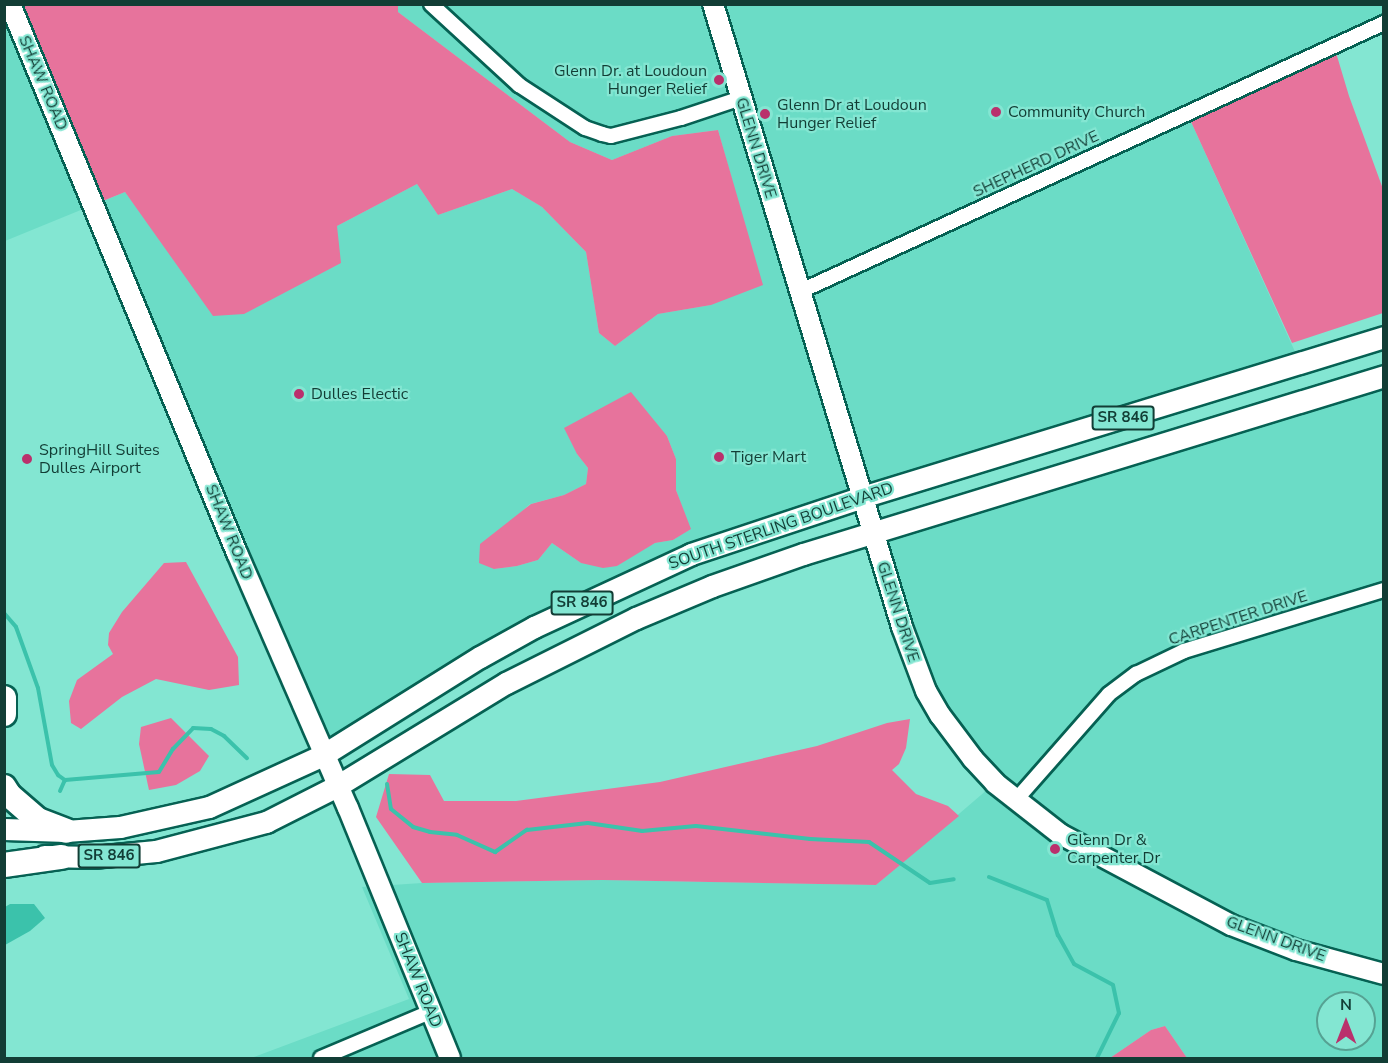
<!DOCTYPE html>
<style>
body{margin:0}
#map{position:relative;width:1388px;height:1063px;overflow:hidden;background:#83e6d2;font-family:"Nunito Sans",sans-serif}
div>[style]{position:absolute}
.built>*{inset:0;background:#6bdcc6}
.forest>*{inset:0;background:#e7739c}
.water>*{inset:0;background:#3bc2ab}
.stream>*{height:4px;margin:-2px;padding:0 2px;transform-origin:2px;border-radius:2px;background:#3bc2ab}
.roads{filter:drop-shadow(2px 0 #066153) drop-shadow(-2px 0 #066153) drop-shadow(0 2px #066153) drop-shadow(0 -2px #066153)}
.street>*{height:14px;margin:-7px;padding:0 7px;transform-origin:7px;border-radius:7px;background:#fff}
.secondary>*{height:20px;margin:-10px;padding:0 10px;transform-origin:10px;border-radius:10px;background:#fff}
.primary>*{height:21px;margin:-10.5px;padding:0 10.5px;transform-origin:10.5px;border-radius:10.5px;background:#fff}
.highway>*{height:24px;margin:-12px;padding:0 12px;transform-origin:12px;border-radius:12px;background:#fff}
.dots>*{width:16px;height:16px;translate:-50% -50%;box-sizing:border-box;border:3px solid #83e6d2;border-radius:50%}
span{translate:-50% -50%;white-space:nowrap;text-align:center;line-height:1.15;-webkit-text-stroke:4.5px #83e6d2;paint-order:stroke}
.shield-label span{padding:2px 4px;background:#83e6d2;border:2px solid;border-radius:4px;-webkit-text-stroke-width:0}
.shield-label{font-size:15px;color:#123d35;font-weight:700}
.poi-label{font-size:16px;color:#123d35}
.right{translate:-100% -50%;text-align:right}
.left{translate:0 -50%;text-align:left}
.street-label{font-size:16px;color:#123d35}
.frame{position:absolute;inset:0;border:6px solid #123d35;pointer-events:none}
.north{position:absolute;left:1316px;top:991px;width:60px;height:60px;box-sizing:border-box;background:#83e6d2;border:2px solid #56a293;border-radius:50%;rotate:0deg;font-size:16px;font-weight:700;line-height:24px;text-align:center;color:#123d35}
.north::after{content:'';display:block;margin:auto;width:21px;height:27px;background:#ba306c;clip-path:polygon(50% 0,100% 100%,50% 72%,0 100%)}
</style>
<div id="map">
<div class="built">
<div style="clip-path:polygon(evenodd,5px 5px,94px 205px,125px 192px,161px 240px,337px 226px,417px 184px,438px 215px,512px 189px,542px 207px,586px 252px,599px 333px,615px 346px,658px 314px,711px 305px,734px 187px,718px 130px,672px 136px,612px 160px,570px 142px,398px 12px,398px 5px,1383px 5px,1383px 23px,1187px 113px,1301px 365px,642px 576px,323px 755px,93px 205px,5px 241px,5px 5px,656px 425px,667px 436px,676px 459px,676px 490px,690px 529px,673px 540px,655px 543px,638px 551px,617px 566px,581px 563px,552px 543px,538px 560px,517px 566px,494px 569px,508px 524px,530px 504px,564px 495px,586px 484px,588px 468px,577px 454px,656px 425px)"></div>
<div style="clip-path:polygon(evenodd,1383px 376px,1383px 1058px,1187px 1058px,1165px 1026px,1151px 1030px,1110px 1058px,251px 1058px,409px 999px,362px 887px,422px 883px,602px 880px,876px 885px,995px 783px,940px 715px,873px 533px,1383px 376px,1328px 1003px,1364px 1003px,1364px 1039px,1328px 1039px,1328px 1003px)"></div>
</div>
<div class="forest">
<div style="clip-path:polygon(10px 5px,398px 5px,398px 12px,570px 142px,612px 160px,672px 136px,718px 130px,763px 285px,711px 305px,658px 314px,615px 346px,599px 333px,586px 252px,542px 207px,512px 189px,438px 215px,417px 184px,337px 226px,341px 263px,244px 314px,213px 316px,125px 192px,93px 205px)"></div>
<div style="clip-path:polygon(1334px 46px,1349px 96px,1383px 189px,1383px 313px,1292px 343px,1187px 113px)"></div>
<div style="clip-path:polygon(631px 392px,667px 436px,676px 459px,676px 490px,691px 529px,673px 540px,655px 543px,617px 566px,603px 568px,581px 563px,552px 543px,538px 560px,517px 566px,494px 569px,479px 563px,480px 544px,531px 504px,564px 495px,586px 484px,588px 468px,577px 454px,564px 428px)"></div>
<div style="clip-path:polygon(186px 562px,238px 657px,239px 685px,209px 690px,156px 679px,122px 697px,81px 729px,71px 723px,69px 701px,77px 680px,113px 654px,108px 645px,109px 633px,122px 612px,164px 563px)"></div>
<div style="clip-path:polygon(171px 718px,209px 756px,200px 771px,176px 785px,149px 790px,139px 744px,141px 727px)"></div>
<div style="clip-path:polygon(910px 719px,906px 748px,899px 764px,892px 770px,916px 794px,948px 806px,959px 816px,876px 885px,602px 880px,422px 883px,376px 817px,389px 774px,430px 775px,444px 801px,516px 801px,660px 782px,817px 746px,887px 723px)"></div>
<div style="clip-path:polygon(1165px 1026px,1187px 1058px,1110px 1058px,1151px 1030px)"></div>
</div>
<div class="water">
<div style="clip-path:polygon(10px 904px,34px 904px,45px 918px,30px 931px,5px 945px,5px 907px)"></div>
</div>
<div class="stream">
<div style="left:4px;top:613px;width:18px;rotate:49deg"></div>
<div style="left:16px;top:627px;width:65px;rotate:70.2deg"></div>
<div style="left:38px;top:688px;width:78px;rotate:79.7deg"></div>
<div style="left:52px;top:765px;width:12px;rotate:59deg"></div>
<div style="left:58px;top:775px;width:9px;rotate:36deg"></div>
<div style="left:65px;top:780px;width:94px;rotate:-4.9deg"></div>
<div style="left:159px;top:772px;width:27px;rotate:-59deg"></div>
<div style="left:173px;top:749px;width:29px;rotate:-46deg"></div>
<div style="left:193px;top:728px;width:18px;rotate:3deg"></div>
<div style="left:211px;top:729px;width:15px;rotate:28deg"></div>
<div style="left:224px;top:736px;width:32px;rotate:44deg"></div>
<div style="left:387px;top:784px;width:25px;rotate:81deg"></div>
<div style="left:391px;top:809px;width:28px;rotate:39deg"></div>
<div style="left:413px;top:827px;width:18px;rotate:16deg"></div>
<div style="left:430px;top:832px;width:27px;rotate:6deg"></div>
<div style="left:457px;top:835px;width:42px;rotate:24.1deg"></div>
<div style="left:495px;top:852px;width:39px;rotate:-35deg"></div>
<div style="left:527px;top:830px;width:61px;rotate:-6.5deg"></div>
<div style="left:588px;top:823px;width:55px;rotate:8.4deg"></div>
<div style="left:642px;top:831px;width:54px;rotate:-5.3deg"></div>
<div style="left:696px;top:826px;width:115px;rotate:6.5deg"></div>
<div style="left:810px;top:839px;width:59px;rotate:2.9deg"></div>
<div style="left:869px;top:842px;width:73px;rotate:33.9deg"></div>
<div style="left:930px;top:883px;width:24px;rotate:-9deg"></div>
<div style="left:60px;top:791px;width:12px;rotate:-66deg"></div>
<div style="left:989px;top:877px;width:62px;rotate:21.6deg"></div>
<div style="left:1047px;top:900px;width:37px;rotate:73deg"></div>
<div style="left:1058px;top:935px;width:33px;rotate:61deg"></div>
<div style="left:1074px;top:964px;width:44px;rotate:28.3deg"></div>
<div style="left:1113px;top:985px;width:29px;rotate:78deg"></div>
<div style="left:1119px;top:1013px;width:50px;rotate:116.1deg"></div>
</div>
<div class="roads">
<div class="street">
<div style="left:431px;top:4px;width:120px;rotate:42.6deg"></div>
<div style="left:519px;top:85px;width:79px;rotate:33.1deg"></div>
<div style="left:585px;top:128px;width:18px;rotate:19deg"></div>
<div style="left:602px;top:134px;width:9px;rotate:13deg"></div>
<div style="left:611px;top:136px;width:72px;rotate:-14.4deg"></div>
<div style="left:681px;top:118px;width:63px;rotate:-18.4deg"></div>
<div style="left:801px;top:291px;width:642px;rotate:-24.69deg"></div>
<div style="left:1015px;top:801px;width:142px;rotate:-48.7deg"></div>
<div style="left:1109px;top:694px;width:34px;rotate:-37deg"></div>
<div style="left:1136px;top:674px;width:53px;rotate:-25.6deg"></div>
<div style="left:1184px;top:651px;width:209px;rotate:-17deg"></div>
<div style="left:321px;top:1058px;width:118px;rotate:-22.9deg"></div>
</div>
<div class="secondary">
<div style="left:10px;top:4px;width:594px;rotate:67.54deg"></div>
<div style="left:237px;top:553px;width:278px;rotate:66.5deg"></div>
<div style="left:348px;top:808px;width:270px;rotate:67.8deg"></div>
<div style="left:713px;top:4px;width:651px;rotate:73.12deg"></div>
<div style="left:902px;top:627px;width:68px;rotate:69.4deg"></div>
<div style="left:926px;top:691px;width:28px;rotate:60deg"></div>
<div style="left:940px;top:715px;width:55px;rotate:53.1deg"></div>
<div style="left:973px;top:759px;width:33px;rotate:47deg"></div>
<div style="left:995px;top:783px;width:83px;rotate:38.1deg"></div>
<div style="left:1060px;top:834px;width:194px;rotate:28deg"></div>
<div style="left:1231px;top:925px;width:70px;rotate:21deg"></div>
<div style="left:1296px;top:950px;width:91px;rotate:15.3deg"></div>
</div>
<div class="primary">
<div style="left:4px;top:829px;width:62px;rotate:1.8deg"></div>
<div style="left:66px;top:831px;width:54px;rotate:-4.2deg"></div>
<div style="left:120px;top:827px;width:91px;rotate:-12.7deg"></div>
<div style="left:209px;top:807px;width:125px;rotate:-24.5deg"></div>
<div style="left:323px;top:755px;width:185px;rotate:-32deg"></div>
<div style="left:480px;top:657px;width:62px;rotate:-29.1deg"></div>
<div style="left:534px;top:627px;width:173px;rotate:-24.9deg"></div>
<div style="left:691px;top:554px;width:180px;rotate:-18.4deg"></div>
<div style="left:862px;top:497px;width:546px;rotate:-17.04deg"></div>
<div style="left:44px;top:856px;width:49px;rotate:1.2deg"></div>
<div style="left:93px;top:857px;width:63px;rotate:-5.4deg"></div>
<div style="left:156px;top:851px;width:114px;rotate:-14.8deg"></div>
<div style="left:266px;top:822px;width:80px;rotate:-26.9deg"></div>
<div style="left:337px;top:786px;width:198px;rotate:-31.4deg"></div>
<div style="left:506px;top:683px;width:145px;rotate:-26.6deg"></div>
<div style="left:636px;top:618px;width:82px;rotate:-22.8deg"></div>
<div style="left:712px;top:586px;width:96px;rotate:-19.4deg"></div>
<div style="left:803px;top:554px;width:608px;rotate:-17.03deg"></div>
</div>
<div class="highway">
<div style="left:4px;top:698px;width:16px;rotate:90deg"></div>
<div style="left:4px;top:787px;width:9px;rotate:58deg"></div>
<div style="left:9px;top:795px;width:38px;rotate:41deg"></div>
<div style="left:38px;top:820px;width:30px;rotate:21deg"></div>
<div style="left:4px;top:865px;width:58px;rotate:-8deg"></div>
</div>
</div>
<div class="dots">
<div style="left:719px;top:80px;background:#ba306c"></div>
<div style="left:996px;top:112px;background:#ba306c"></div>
<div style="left:765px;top:114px;background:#ba306c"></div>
<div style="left:299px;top:394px;background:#ba306c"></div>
<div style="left:719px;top:457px;background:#ba306c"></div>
<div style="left:27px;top:459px;background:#ba306c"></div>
<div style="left:1055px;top:849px;background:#ba306c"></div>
</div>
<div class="shield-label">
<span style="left:1123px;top:418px">SR 846</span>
<span style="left:582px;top:603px">SR 846</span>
<span style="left:109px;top:856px">SR 846</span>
</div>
<div class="poi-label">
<span class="right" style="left:707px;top:80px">Glenn Dr. at Loudoun<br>Hunger Relief</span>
<span class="left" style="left:777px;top:114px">Glenn Dr at Loudoun<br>Hunger Relief</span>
<span class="left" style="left:1008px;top:112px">Community Church</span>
<span class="left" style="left:311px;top:394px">Dulles Electic</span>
<span class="left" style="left:39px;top:459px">SpringHill Suites<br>Dulles Airport</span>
<span class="left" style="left:731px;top:457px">Tiger Mart</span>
<span class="left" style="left:1067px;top:849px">Glenn Dr &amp;<br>Carpenter Dr</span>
</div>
<div class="street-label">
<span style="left:43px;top:83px;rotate:67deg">SHAW ROAD</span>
<span style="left:756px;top:148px;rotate:73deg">GLENN DRIVE</span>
<span style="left:1036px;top:164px;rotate:-25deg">SHEPHERD DRIVE</span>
<span style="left:781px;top:526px;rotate:-19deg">SOUTH STERLING BOULEVARD</span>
<span style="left:229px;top:532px;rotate:68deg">SHAW ROAD</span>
<span style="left:898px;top:612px;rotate:72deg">GLENN DRIVE</span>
<span style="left:1238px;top:618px;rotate:-18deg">CARPENTER DRIVE</span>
<span style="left:1276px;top:939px;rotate:20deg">GLENN DRIVE</span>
<span style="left:418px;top:980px;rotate:68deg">SHAW ROAD</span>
</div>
<div class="frame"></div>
<div class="north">N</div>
</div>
